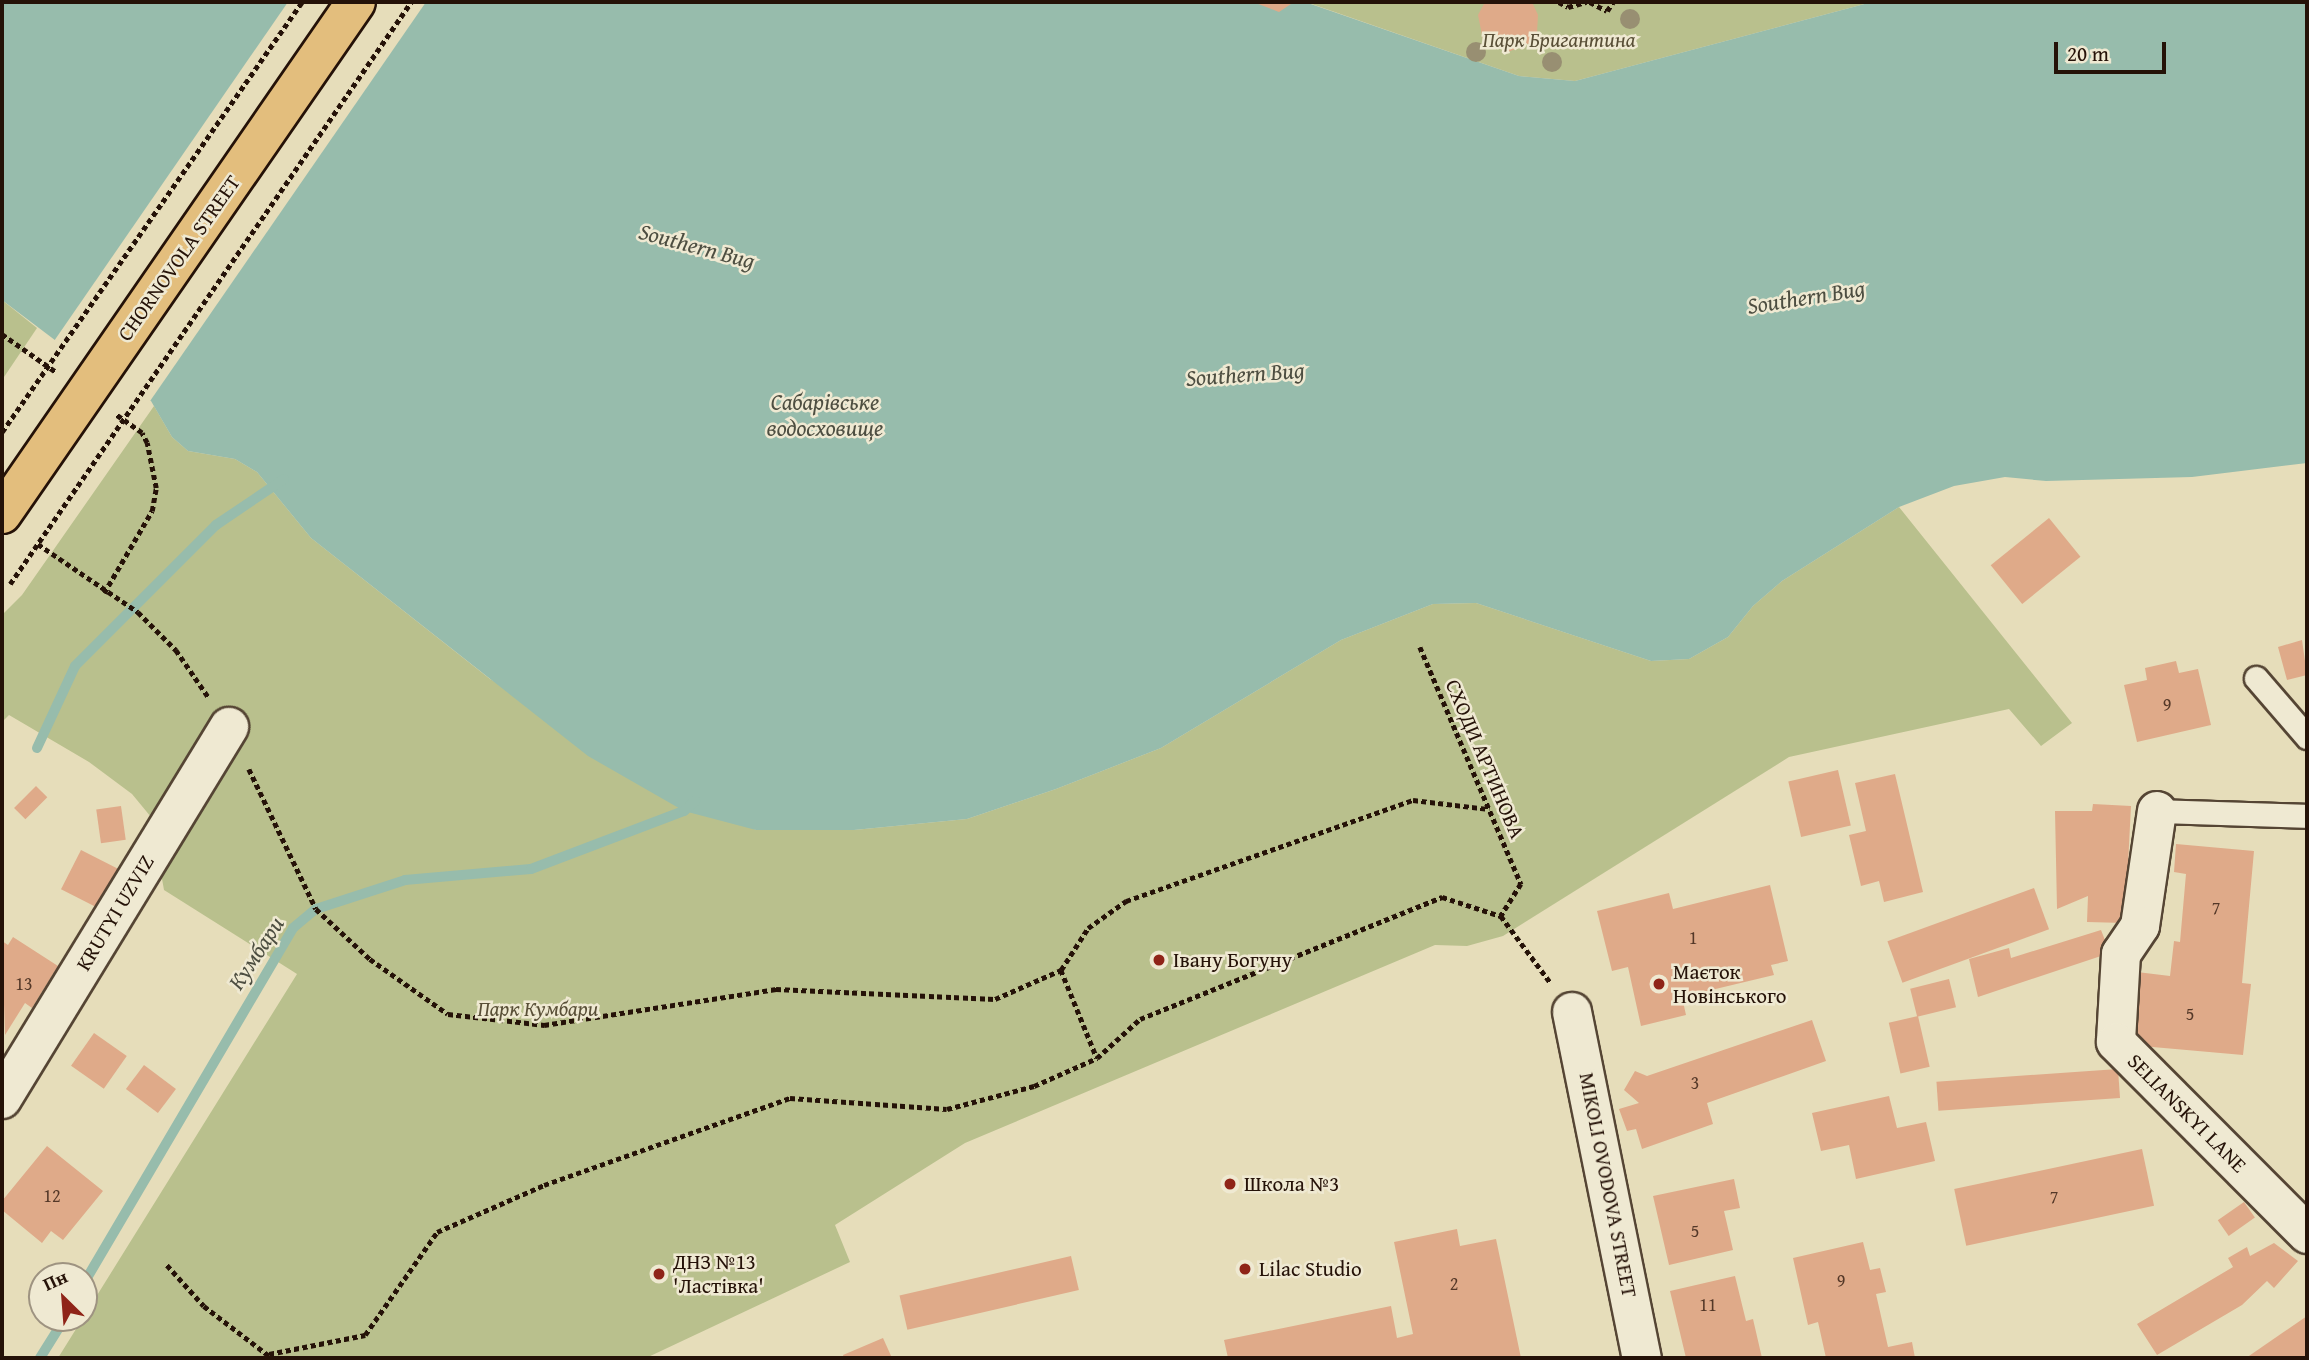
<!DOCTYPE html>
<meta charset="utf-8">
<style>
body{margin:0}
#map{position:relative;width:2309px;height:1360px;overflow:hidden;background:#e6ddba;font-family:"Gentium Book Plus",serif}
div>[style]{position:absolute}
.green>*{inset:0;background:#b9c08d}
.water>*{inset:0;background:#97bcac}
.pier>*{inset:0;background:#e6ddba}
.stream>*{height:10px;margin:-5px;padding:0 5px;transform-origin:5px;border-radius:5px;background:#97bcac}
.building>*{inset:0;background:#dfaa89;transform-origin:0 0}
.path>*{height:4.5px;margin-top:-2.25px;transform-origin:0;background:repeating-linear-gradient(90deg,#251208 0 5px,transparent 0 8.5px)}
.roads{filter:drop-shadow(2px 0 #554534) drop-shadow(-2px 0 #554534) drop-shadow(0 2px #554534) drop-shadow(0 -2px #554534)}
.service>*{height:23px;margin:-11.5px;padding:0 11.5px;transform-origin:11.5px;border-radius:11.5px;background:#efe9d2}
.minor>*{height:38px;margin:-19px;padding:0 19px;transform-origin:19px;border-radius:19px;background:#efe9d2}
.path-bridge>*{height:4.5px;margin-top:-2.25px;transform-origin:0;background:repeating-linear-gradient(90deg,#251208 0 5px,transparent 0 8.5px)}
.bridges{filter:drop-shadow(2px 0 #251208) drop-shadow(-2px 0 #251208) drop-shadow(0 2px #251208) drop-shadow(0 -2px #251208)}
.primary-bridge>*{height:38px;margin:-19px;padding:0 19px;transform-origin:19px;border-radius:19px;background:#e3be7d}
.trees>*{width:20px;height:20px;margin:-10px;border-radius:50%;background:#988f72}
.dots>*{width:19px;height:19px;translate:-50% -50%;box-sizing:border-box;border:4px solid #efe9d2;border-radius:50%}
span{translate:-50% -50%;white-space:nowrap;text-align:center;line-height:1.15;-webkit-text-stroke:5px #efe9d2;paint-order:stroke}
.number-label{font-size:18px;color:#543828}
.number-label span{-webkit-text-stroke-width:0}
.park-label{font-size:21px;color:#594f37;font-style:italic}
.street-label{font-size:21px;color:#251208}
.poi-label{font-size:21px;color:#251208}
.left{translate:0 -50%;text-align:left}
.water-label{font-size:23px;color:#4d4e41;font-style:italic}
.frame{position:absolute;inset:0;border:4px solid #251208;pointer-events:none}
.north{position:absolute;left:28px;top:1262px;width:70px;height:70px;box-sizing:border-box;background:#efe9d2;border:2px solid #9e9381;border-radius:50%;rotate:335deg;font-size:19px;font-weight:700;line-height:28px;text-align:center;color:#251208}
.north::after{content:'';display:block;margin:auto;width:24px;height:32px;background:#8f2418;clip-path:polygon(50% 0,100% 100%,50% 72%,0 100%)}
.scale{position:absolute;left:2054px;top:42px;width:112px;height:32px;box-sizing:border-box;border:4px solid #251208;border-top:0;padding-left:9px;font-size:21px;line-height:24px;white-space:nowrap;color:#251208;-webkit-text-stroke:5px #efe9d2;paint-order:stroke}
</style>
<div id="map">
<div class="green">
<div style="clip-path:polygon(1306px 2px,1872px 2px,1575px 81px,1519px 76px)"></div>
<div style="clip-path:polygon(2px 300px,37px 328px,2px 380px)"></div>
<div style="clip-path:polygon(154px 406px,172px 437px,188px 451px,235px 459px,257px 472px,311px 538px,490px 679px,756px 830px,854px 830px,967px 819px,1056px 789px,1161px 748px,1341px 640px,1433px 604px,1476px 603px,1651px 661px,1689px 659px,1728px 637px,1753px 606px,1782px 581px,1899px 507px,2072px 723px,2041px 746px,2009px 709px,1789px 757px,1503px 936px,1467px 946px,1435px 945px,965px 1143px,835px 1225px,850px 1262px,646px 1358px,58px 1358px,297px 974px,164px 890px,151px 817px,132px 794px,89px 762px,9px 715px,2px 722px,2px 615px,22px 595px)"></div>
</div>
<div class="water">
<div style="clip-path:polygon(2px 2px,1305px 2px,1519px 76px,1575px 81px,1872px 2px,2307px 2px,2307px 463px,2192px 477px,2046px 481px,2005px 477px,1954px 486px,1899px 507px,1782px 581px,1753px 606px,1728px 637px,1689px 659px,1651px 661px,1476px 603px,1433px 604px,1341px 640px,1161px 748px,1056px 789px,967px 819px,854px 830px,756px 830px,684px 811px,588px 756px,311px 538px,257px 472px,235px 459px,188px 451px,172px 437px,151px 401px,109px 381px,2px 300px)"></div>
</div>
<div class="pier">
<div style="clip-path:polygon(288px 2px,426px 2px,148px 404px,107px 384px,52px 344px)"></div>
</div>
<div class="stream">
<div style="left:37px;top:748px;width:90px;rotate:-65.1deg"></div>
<div style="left:75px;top:666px;width:199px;rotate:-45deg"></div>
<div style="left:216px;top:525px;width:82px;rotate:-34.1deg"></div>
<div style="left:84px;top:1283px;width:412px;rotate:-59.5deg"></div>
<div style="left:293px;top:928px;width:30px;rotate:-40deg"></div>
<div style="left:316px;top:909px;width:94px;rotate:-18deg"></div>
<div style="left:405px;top:880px;width:126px;rotate:-5deg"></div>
<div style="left:531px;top:869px;width:164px;rotate:-20.8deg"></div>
<div style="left:684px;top:811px;width:15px;rotate:-42deg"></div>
<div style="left:40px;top:1358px;width:47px;rotate:-58deg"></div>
</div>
<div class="building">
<div style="clip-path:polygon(1253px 2px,1294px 2px,1279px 12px)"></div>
<div style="clip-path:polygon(1485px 2px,1532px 2px,1538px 15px,1537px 33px,1530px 43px,1508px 52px,1483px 40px,1478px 15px)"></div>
<div style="left:2049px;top:518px;width:50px;height:75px;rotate:51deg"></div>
<div style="clip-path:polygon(2302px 640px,2307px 675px,2287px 680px,2278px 647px)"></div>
<div style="clip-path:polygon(2176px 661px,2179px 673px,2198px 669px,2211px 725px,2137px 742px,2124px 685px,2147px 680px,2145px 668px)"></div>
<div style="left:1838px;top:770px;width:57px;height:51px;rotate:77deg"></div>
<div style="clip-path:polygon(1895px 774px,1923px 892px,1884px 902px,1879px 881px,1861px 886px,1849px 835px,1866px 831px,1855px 783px)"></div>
<div style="left:36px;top:786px;width:16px;height:31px;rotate:45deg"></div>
<div style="clip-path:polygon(2093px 804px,2131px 806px,2125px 923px,2087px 922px,2088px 896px,2057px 909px,2055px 811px,2092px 811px)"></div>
<div style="left:121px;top:806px;width:34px;height:25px;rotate:82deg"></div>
<div style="clip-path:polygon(2176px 844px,2254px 851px,2242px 983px,2251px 984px,2243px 1055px,2130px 1045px,2137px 972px,2170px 976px,2174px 941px,2180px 942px,2186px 874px,2174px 872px)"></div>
<div style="left:81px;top:850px;width:42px;height:44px;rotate:27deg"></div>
<div style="clip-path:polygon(1770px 885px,1788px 961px,1771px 965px,1774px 975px,1682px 997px,1686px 1015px,1641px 1026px,1628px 967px,1612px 971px,1597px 911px,1669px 893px,1673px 909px)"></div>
<div style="left:2034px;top:888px;width:44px;height:156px;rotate:70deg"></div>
<div style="clip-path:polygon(2101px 930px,2110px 953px,1978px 997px,1969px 959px,2009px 948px,2011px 958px)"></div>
<div style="clip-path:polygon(13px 937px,58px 966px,32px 1008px,25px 1003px,5px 1035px,2px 941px,8px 945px)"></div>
<div style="left:1949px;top:979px;width:29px;height:40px;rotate:76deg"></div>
<div style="left:1918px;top:1016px;width:52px;height:30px;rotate:77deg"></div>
<div style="clip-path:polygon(1812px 1020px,1826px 1061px,1707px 1103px,1713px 1124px,1642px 1149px,1636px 1129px,1627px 1131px,1619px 1109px,1639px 1103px,1624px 1090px,1635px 1071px,1647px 1076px)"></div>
<div style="left:94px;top:1033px;width:40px;height:40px;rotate:35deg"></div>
<div style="left:144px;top:1065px;width:40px;height:30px;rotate:37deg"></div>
<div style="left:2118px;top:1069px;width:29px;height:182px;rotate:86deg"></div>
<div style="clip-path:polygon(1889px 1096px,1897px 1128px,1926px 1122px,1935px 1161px,1856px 1179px,1849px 1145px,1821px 1151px,1812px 1113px)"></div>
<div style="clip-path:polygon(47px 1146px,103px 1191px,63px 1240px,51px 1231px,42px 1243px,2px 1210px,2px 1201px)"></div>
<div style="left:2142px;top:1149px;width:58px;height:192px;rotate:78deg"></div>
<div style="clip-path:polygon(1734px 1179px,1740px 1208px,1724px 1211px,1733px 1250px,1669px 1265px,1653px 1196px)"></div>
<div style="left:2244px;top:1202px;width:19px;height:32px;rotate:55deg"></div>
<div style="clip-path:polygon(1457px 1229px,1460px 1246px,1496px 1239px,1521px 1358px,1228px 1358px,1224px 1340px,1391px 1306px,1397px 1338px,1413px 1334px,1394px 1242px)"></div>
<div style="clip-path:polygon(1863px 1242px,1870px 1270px,1880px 1268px,1886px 1292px,1876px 1294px,1888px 1347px,1912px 1342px,1915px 1358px,1826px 1358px,1818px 1322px,1808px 1325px,1793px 1258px)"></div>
<div style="clip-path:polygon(2274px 1243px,2298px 1261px,2274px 1288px,2267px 1281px,2242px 1305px,2157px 1355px,2137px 1324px,2233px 1267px,2228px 1258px,2247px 1247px,2250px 1256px)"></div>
<div style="left:1071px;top:1256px;width:35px;height:176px;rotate:77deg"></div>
<div style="clip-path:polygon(1735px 1276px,1746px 1321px,1753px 1319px,1762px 1358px,1686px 1358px,1670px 1291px)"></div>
<div style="clip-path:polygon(2307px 1316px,2307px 1358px,2246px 1358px)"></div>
<div style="clip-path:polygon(883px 1338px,892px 1358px,844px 1358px,843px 1355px)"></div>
</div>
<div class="path">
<div style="left:1559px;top:2px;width:10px;rotate:29deg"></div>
<div style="left:1568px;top:7px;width:19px;rotate:-16deg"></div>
<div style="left:1590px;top:2px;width:19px;rotate:28deg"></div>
<div style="left:1607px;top:11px;width:11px;rotate:-56deg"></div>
<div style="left:2px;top:334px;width:66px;rotate:35.1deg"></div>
<div style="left:38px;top:544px;width:121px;rotate:34.2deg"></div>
<div style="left:138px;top:612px;width:54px;rotate:45deg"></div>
<div style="left:176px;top:650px;width:58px;rotate:55.5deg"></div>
<div style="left:104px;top:593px;width:95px;rotate:-59.7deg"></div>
<div style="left:152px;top:511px;width:23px;rotate:-80deg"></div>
<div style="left:156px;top:488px;width:46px;rotate:-101.3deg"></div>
<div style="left:147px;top:443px;width:11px;rotate:-117deg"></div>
<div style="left:142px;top:433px;width:33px;rotate:-145deg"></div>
<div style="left:1420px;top:647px;width:258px;rotate:66.9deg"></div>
<div style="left:1521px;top:884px;width:38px;rotate:122deg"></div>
<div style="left:1501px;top:916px;width:82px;rotate:53.4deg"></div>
<div style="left:249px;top:769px;width:155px;rotate:64.4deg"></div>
<div style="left:316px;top:909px;width:74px;rotate:42.8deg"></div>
<div style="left:370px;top:959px;width:95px;rotate:35.2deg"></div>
<div style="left:448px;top:1014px;width:97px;rotate:6.5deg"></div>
<div style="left:544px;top:1025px;width:235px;rotate:-8.8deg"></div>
<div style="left:776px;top:989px;width:219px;rotate:2.6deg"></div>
<div style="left:995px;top:999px;width:72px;rotate:-23.7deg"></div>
<div style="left:1061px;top:970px;width:50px;rotate:-57.3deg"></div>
<div style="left:1088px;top:928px;width:47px;rotate:-35.4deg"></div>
<div style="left:1126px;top:901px;width:304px;rotate:-19.4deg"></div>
<div style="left:1413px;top:800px;width:77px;rotate:6.8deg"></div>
<div style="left:1061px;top:970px;width:95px;rotate:67.8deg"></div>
<div style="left:167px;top:1265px;width:55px;rotate:47.9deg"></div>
<div style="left:204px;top:1306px;width:86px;rotate:37.4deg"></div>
<div style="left:269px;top:1354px;width:98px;rotate:-11.2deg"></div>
<div style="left:365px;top:1335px;width:126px;rotate:-55deg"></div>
<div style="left:437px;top:1232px;width:117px;rotate:-23.7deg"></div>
<div style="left:544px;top:1185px;width:261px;rotate:-19.5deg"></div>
<div style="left:790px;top:1098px;width:157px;rotate:4deg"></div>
<div style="left:947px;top:1109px;width:90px;rotate:-14.8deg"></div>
<div style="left:1034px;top:1086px;width:69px;rotate:-24deg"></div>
<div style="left:1097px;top:1058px;width:58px;rotate:-42.2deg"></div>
<div style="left:1140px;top:1019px;width:326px;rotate:-22deg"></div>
<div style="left:1442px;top:897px;width:62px;rotate:17.9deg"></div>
</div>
<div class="roads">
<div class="service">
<div style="left:2256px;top:678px;width:78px;rotate:49.2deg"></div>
<div style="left:2157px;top:811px;width:150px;rotate:1.9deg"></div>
</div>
<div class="minor">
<div style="left:2157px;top:811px;width:116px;rotate:98.4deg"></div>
<div style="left:2140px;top:926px;width:34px;rotate:124deg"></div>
<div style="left:2121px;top:954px;width:88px;rotate:93.3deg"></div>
<div style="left:2116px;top:1042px;width:271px;rotate:45.1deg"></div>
<div style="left:1572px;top:1012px;width:353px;rotate:78.6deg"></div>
<div style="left:2px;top:1099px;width:436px;rotate:-58.6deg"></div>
</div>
</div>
<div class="path-bridge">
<div style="left:2px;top:432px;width:524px;rotate:-55.1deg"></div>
<div style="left:10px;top:584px;width:707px;rotate:-55.43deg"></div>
</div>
<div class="bridges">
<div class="primary-bridge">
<div style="left:2px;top:514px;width:622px;rotate:-55.34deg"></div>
</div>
</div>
<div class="trees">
<div style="left:1630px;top:19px"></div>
<div style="left:1476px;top:52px"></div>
<div style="left:1552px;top:62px"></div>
</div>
<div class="dots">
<div style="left:1159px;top:960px;background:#8f2418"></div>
<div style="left:1659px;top:984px;background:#8f2418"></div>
<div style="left:1230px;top:1184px;background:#8f2418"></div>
<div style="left:1245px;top:1269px;background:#8f2418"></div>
<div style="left:659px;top:1274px;background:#8f2418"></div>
</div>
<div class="number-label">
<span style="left:2167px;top:705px">9</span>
<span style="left:2216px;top:908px">7</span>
<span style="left:1693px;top:938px">1</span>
<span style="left:24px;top:984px">13</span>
<span style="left:2190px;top:1014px">5</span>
<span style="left:1695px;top:1083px">3</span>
<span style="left:52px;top:1196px">12</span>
<span style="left:2054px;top:1197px">7</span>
<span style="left:1695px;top:1231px">5</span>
<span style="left:1841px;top:1281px">9</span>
<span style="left:1454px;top:1284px">2</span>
<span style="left:1708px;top:1305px">11</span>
</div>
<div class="park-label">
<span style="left:1559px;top:40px">Парк Бригантина</span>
<span style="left:538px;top:1009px">Парк Кумбари</span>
</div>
<div class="street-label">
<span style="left:179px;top:258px;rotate:-55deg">CHORNOVOLA STREET</span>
<span style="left:1485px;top:759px;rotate:67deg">СХОДИ АРТИНОВА</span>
<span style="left:115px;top:913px;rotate:-59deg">KRUTYI UZVIZ</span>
<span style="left:2187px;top:1113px;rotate:45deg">SELIANSKYI LANE</span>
<span style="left:1608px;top:1185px;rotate:79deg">MIKOLI OVODOVA STREET</span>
</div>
<div class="poi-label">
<span class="left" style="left:1173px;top:960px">Івану Богуну</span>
<span class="left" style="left:1673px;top:984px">Маєток<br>Новінського</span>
<span class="left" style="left:1244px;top:1184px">Школа №3</span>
<span class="left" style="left:673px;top:1274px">ДНЗ №13<br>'Ластівка'</span>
<span class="left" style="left:1259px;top:1269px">Lilac Studio</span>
</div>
<div class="water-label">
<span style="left:697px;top:246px;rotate:15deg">Southern Bug</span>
<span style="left:1806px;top:297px;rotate:-9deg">Southern Bug</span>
<span style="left:1245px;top:374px;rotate:-4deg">Southern Bug</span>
<span style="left:825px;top:415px">Сабарівське<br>водосховище</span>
<span style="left:256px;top:953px;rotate:-57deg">Кумбари</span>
</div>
<div class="frame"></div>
<div class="north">Пн</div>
<div class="scale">20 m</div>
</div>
